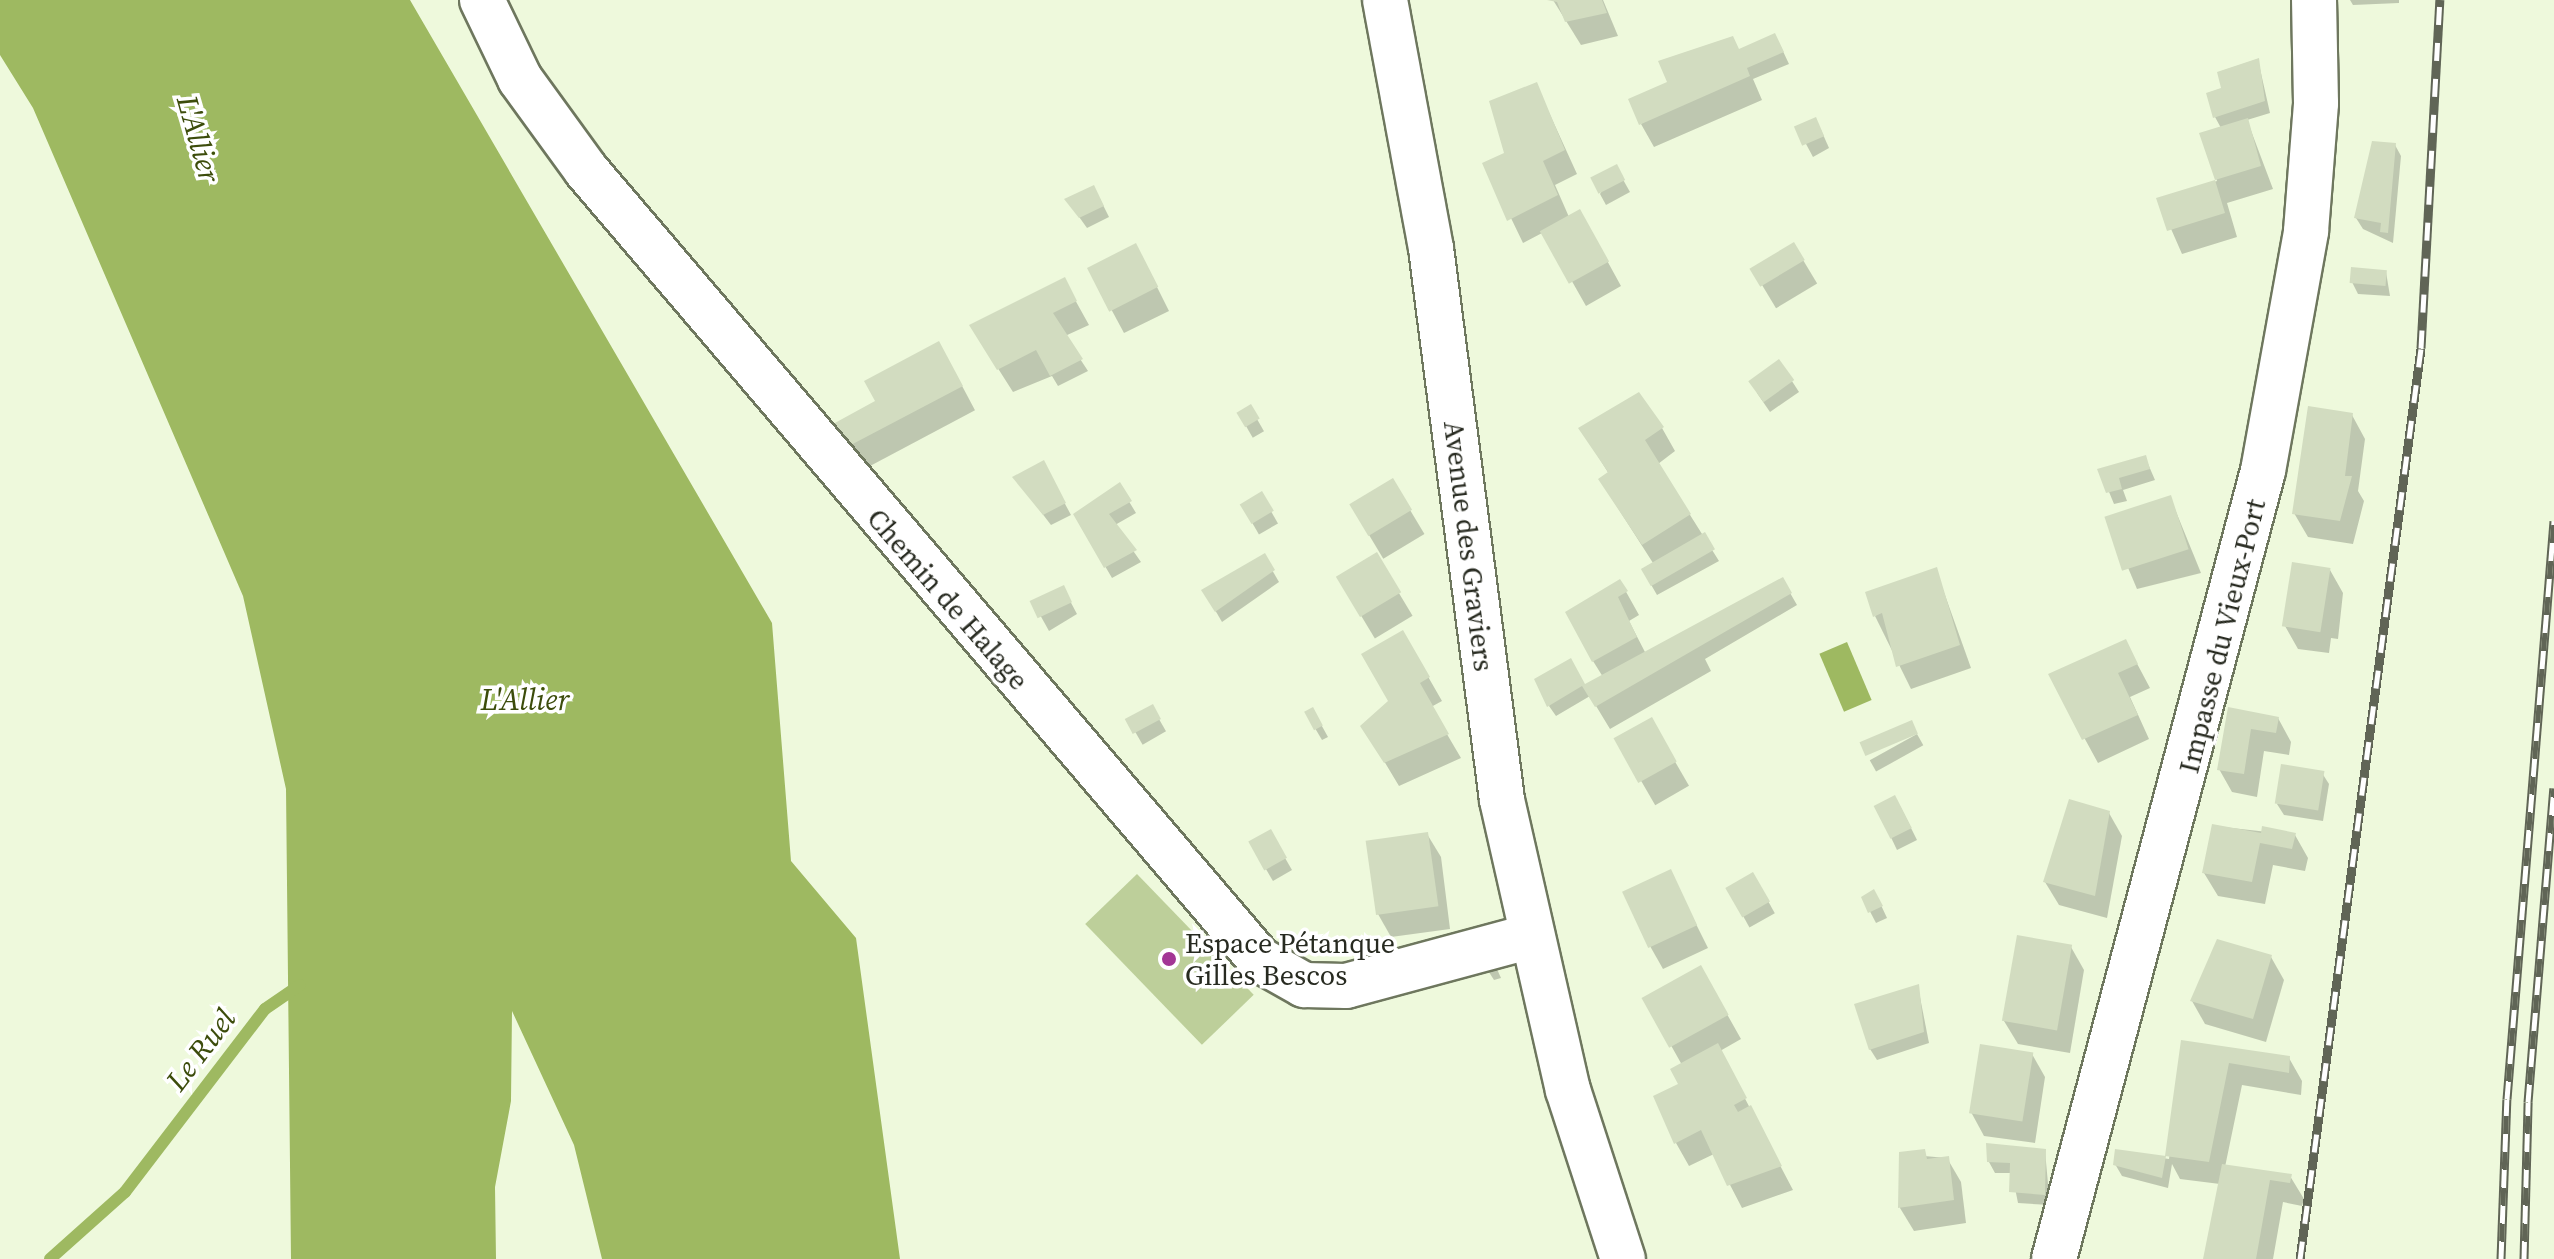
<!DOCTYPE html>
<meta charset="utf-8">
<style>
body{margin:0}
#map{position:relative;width:2554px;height:1259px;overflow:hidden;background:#eef9dc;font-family:"Source Serif 4",serif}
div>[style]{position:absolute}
.green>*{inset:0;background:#bdcf9a;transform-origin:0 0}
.water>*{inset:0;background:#9eb961;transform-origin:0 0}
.shadow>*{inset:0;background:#0003;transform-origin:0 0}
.stream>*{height:12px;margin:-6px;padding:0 6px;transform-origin:6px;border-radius:6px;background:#9eb961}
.building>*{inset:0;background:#d2dcc0;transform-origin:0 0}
.roads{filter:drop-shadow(2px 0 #6e775e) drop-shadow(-2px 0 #6e775e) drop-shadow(0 2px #6e775e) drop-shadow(0 -2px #6e775e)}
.minor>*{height:44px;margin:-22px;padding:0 22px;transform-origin:22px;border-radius:22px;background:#fff}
.tertiary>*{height:44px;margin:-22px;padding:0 22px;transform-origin:22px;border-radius:22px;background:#fff}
.rail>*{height:9px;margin-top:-4.5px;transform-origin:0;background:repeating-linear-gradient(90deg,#fff 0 18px,#606556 0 36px);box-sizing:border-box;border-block:2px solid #606556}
.dots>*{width:22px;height:22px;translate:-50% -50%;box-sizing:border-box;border:4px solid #fff;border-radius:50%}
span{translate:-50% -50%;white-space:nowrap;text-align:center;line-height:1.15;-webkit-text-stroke:7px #fff;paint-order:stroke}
.street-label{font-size:28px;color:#272a20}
.poi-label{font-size:28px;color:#272a20}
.left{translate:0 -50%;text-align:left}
.water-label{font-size:30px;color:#3c4c0b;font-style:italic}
</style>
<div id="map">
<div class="green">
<div style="left:1137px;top:874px;width:168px;height:72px;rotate:46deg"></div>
</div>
<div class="water">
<div style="clip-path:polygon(0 0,410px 0,772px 623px,791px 861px,856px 938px,900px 1259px,602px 1259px,574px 1145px,512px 1011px,511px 1101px,495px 1187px,496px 1259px,291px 1259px,286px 789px,243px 596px,33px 108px,0 55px)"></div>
<div style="left:1847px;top:642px;width:63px;height:30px;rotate:67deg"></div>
</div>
<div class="shadow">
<div style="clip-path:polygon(1553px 0,1603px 0,1618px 36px,1581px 45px)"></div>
<div style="clip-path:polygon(2350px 0,2399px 0,2399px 3px,2353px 5px)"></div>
<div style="clip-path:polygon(1781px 47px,1789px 64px,1753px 79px,1762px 100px,1654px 147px,1641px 124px,1739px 51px)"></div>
<div style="clip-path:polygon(2258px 60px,2270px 113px,2247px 120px,2273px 189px,2227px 203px,2237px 237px,2182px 254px,2158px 199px,2217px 181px,2202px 134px,2221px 128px,2215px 117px,2223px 90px)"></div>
<div style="clip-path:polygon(1536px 84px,1577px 174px,1555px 185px,1569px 217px,1593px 235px,1621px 286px,1586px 306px,1544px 232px,1523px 243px,1485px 164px,1507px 155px)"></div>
<div style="clip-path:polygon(1798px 129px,1821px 130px,1829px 148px,1813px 157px)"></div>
<div style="clip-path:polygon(2395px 145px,2401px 156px,2393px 243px,2363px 229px,2356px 218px)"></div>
<div style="clip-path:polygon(1616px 167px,1630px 192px,1606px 205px,1600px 194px)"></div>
<div style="clip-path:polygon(1100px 199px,1109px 217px,1087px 228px,1067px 200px)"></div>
<div style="left:1794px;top:245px;width:45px;height:48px;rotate:59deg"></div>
<div style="clip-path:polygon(1089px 268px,1148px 269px,1169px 311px,1124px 333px)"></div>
<div style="clip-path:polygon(2386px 272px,2390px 296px,2358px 294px,2352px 282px)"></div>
<div style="clip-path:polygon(1064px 280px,1089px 325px,1065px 336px,1088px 371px,1058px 386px,1052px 376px,1013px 392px,985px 348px)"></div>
<div style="clip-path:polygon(1779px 361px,1799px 392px,1770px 412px,1757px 393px)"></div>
<div style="left:952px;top:367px;width:49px;height:129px;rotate:62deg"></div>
<div style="left:1250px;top:407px;width:28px;height:13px;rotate:60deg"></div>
<div style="clip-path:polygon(2352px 415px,2365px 439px,2358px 491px,2364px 501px,2353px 544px,2308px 537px,2294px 513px)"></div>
<div style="clip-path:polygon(1662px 428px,1675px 451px,1658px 464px,1719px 561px,1657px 595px,1642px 569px,1653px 563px,1600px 480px,1609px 474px,1581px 429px)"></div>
<div style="clip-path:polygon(2145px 457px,2155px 480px,2123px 490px,2127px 501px,2114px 504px,2100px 470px)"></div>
<div style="clip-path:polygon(1043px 463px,1071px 515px,1051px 525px,1015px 478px)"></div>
<div style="left:1392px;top:480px;width:63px;height:48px;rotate:59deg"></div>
<div style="clip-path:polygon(1119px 485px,1136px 513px,1115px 525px,1141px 562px,1112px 578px,1075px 515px)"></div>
<div style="left:1261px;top:494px;width:34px;height:22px;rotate:60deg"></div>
<div style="clip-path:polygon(2170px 497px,2201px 573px,2137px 589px,2107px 518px)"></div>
<div style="left:1376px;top:555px;width:71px;height:44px;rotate:59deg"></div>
<div style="clip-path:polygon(1264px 556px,1279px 582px,1222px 622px,1204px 591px)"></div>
<div style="clip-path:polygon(1936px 570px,1971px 668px,1911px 689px,1875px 616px)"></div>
<div style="clip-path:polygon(2330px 570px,2343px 593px,2338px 639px,2331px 638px,2329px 653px,2298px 649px,2285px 626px)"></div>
<div style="clip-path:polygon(1782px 579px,1797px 605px,1705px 659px,1711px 671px,1610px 729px,1590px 696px,1556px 716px,1549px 706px,1570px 661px,1584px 687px,1603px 677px,1593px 661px,1620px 581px,1639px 615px,1629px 621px,1646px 654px)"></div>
<div style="clip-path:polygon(1069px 599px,1077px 614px,1049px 631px,1034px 604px)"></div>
<div style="clip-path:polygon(1403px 633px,1442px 701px,1431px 707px,1461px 758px,1399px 786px,1363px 726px,1390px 702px)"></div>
<div style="clip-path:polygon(2125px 641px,2150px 688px,2130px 697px,2149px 739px,2098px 763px,2050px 675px)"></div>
<div style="left:1152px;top:707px;width:28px;height:27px;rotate:60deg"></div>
<div style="clip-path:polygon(2230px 709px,2278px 718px,2291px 742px,2289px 755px,2264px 751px,2257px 797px,2232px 792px,2219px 769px)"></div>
<div style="clip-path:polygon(1313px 710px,1328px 737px,1322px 740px,1306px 713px)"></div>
<div style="left:1651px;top:720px;width:76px;height:39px;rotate:60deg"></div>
<div style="left:1917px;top:734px;width:13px;height:54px;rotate:61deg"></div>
<div style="clip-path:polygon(2322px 773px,2329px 784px,2323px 821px,2284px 815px,2277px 804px)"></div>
<div style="clip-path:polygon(1876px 806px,1901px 808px,1917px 840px,1897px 850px)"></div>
<div style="clip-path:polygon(2109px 813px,2122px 836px,2107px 918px,2059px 905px,2045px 882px)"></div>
<div style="clip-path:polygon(2214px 826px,2295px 835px,2308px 858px,2305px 871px,2273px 865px,2265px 904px,2218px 896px,2204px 873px)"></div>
<div style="left:1270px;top:832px;width:44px;height:22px;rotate:60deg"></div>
<div style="clip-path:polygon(1427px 834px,1441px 857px,1450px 929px,1391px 937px,1378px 914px)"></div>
<div style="clip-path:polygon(1670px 872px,1708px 948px,1663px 969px,1650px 946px)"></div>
<div style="left:1753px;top:874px;width:45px;height:29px;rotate:61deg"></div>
<div style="clip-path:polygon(1863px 898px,1880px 903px,1887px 918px,1876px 923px)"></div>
<div style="clip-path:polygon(2071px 947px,2084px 970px,2070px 1053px,2018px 1044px,2004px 1021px)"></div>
<div style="clip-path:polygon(2271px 957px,2284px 980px,2266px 1042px,2205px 1024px,2192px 1001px)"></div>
<div style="clip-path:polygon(1492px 958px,1501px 978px,1494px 980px,1487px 969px)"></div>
<div style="clip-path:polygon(1701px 968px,1741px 1039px,1720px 1051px,1793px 1190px,1742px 1208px,1714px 1154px,1689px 1166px,1676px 1143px,1682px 1065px,1645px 999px)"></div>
<div style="clip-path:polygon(1918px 987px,1929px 1043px,1877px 1060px,1870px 1049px)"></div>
<div style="clip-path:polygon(2183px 1042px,2289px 1058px,2302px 1081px,2301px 1095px,2242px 1085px,2225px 1167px,2290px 1176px,2304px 1199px,2302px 1206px,2283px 1202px,2273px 1259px,2205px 1259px,2220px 1184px,2180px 1179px,2172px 1164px,2168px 1188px,2122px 1176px,2115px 1164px,2117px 1151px,2169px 1159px)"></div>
<div style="clip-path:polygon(2032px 1054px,2045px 1077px,2035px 1143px,1984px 1136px,1971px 1112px)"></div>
<div style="clip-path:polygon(2045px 1151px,2050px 1205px,2018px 1203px,2012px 1173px,1995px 1173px,1989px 1162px)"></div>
<div style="clip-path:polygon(1901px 1154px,1947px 1158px,1961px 1182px,1966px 1223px,1914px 1231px,1900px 1208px)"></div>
</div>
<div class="stream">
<div style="left:50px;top:1259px;width:101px;rotate:-41.8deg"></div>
<div style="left:125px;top:1192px;width:230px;rotate:-52.6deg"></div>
<div style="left:265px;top:1009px;width:42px;rotate:-34.4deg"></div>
</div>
<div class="building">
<div style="clip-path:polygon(1547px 0,1602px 0,1607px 13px,1565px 22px,1557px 2px)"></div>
<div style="clip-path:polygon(1775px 33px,1784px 52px,1747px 68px,1750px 76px,1639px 125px,1628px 99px,1667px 82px,1658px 61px,1733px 36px,1739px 49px)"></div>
<div style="clip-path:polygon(2259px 58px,2265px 101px,2213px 118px,2206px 93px,2221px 88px,2217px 72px)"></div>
<div style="clip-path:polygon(1537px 82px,1565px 150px,1543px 161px,1558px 195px,1507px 221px,1482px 163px,1504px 153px,1489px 101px)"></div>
<div style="left:1816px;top:117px;width:21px;height:24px;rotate:67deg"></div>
<div style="clip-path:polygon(2248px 118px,2261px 166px,2215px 180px,2225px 213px,2167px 231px,2156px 198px,2215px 180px,2199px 133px)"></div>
<div style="clip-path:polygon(2372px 141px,2396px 143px,2388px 233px,2380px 232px,2381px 223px,2354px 218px)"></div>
<div style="left:1617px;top:164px;width:18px;height:30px;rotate:63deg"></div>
<div style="clip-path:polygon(1094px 185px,1104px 206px,1079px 218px,1064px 199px)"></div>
<div style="left:1580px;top:209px;width:60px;height:46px;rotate:61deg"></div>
<div style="left:1794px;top:242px;width:21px;height:52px;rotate:59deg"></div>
<div style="left:1136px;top:243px;width:49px;height:55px;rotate:63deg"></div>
<div style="left:2351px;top:267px;width:36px;height:16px;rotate:5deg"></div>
<div style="clip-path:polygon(1065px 277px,1077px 301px,1053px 313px,1083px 359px,1050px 376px,1036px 350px,997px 370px,969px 325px)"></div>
<div style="clip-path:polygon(939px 341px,963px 386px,847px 447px,833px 424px,875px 401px,864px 381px)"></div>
<div style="left:1779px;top:359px;width:26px;height:38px;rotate:54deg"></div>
<div style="clip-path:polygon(1639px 392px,1664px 427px,1645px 440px,1691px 514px,1642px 545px,1598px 479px,1608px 472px,1578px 428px)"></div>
<div style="left:1251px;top:404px;width:17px;height:17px;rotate:59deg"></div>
<div style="clip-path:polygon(2308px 406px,2353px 413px,2345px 476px,2352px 476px,2340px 521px,2292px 514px)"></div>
<div style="clip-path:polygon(2146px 455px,2150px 469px,2119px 478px,2122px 489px,2106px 493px,2097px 469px)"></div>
<div style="clip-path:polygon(1044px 460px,1066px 503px,1043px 515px,1012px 477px)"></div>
<div style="left:1393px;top:478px;width:37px;height:51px;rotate:59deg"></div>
<div style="clip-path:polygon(1120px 482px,1132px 501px,1109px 514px,1137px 550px,1104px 568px,1073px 514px)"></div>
<div style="left:1262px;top:491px;width:23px;height:26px;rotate:59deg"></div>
<div style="left:2171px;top:495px;width:57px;height:70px;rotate:72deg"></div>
<div style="left:1705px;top:532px;width:20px;height:74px;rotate:60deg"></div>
<div style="left:1377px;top:552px;width:47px;height:48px;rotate:59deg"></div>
<div style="clip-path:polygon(1265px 553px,1275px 570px,1215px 612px,1201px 590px)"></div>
<div style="left:2292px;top:562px;width:39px;height:65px;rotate:9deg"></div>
<div style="clip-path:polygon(1937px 567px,1960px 645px,1896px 667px,1882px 613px,1873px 617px,1865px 592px)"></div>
<div style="clip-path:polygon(1783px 577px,1792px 593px,1595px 707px,1582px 686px,1547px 707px,1534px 679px,1571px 658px,1585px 684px)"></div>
<div style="clip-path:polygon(1620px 579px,1628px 591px,1618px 597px,1637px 637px,1592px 662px,1565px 612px)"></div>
<div style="left:1064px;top:585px;width:19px;height:38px;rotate:65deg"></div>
<div style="clip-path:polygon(1403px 630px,1430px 677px,1420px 683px,1449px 734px,1384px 763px,1360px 726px,1388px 701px,1361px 654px)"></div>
<div style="clip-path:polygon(2126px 639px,2138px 664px,2118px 673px,2138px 715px,2082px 740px,2048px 674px)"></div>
<div style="left:1153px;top:704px;width:17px;height:32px;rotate:62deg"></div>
<div style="left:1313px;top:707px;width:21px;height:10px;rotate:62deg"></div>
<div style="clip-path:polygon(2228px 707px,2279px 717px,2276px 733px,2251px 729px,2244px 774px,2217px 770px)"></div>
<div style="left:1652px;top:717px;width:51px;height:44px;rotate:61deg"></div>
<div style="left:1912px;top:720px;width:15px;height:57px;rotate:67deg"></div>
<div style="left:2281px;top:764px;width:44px;height:40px;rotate:9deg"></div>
<div style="left:1895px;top:795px;width:37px;height:24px;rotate:63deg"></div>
<div style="clip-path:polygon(2069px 799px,2110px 811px,2095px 896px,2043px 882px)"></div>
<div style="clip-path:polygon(2212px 824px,2261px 833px,2262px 826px,2296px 833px,2292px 849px,2260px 843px,2252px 882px,2202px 873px)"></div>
<div style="left:1271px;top:829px;width:33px;height:26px;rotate:61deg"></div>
<div style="left:1428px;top:832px;width:75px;height:63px;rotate:82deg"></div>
<div style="left:1671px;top:869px;width:62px;height:54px;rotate:65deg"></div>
<div style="left:1753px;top:872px;width:34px;height:32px;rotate:60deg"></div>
<div style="clip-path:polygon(1874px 889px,1883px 906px,1868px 913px,1861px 897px)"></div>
<div style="left:2017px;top:935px;width:56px;height:87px;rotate:10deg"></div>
<div style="clip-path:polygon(2217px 939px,2272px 955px,2253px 1019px,2190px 1001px)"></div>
<div style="left:1701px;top:965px;width:57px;height:68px;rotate:61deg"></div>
<div style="clip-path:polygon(1919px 984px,1924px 1032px,1869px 1050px,1854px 1004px)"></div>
<div style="clip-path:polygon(2181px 1040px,2290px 1056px,2289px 1073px,2229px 1063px,2209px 1162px,2165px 1156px)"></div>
<div style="clip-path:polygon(1718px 1043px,1747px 1098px,1734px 1105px,1738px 1112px,1751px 1105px,1782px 1166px,1727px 1186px,1701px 1130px,1674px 1144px,1653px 1096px,1678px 1084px,1670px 1069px)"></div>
<div style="left:1980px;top:1044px;width:54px;height:70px;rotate:9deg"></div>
<div style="clip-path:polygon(1986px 1143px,2046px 1149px,2045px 1195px,2009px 1192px,2010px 1163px,1987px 1162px)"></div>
<div style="clip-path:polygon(1925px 1149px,1927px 1159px,1949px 1156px,1954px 1200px,1898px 1208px,1899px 1152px)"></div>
<div style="clip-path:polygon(2115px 1149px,2166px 1156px,2162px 1178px,2113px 1165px)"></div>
<div style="clip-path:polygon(2222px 1164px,2292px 1174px,2290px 1183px,2270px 1180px,2256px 1259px,2203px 1259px)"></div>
</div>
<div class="roads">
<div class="minor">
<div style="left:482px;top:0;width:88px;rotate:64.3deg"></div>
<div style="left:520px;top:79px;width:112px;rotate:54deg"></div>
<div style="left:586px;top:170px;width:1038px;rotate:49.53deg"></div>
<div style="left:1260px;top:960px;width:51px;rotate:29.6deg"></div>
<div style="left:1304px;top:985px;width:42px;rotate:1.4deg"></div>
<div style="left:1346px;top:986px;width:192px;rotate:-15.1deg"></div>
<div style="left:2054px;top:1259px;width:815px;rotate:-75.15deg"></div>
<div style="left:2263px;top:471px;width:244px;rotate:-79.8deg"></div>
<div style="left:2306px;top:231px;width:128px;rotate:-85.5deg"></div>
<div style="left:2316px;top:103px;width:103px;rotate:-91.1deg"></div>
</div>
<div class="tertiary">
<div style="left:1385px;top:0;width:252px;rotate:79.5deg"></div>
<div style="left:1431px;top:248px;width:557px;rotate:82.67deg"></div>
<div style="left:1502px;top:800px;width:297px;rotate:77.2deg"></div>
<div style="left:1568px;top:1090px;width:178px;rotate:72deg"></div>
</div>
</div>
<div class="rail">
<div style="left:2300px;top:1259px;width:919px;rotate:-82.43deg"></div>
<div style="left:2421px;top:348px;width:349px;rotate:-86.9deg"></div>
<div style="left:2501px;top:1259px;width:160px;rotate:-87.9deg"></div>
<div style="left:2507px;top:1099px;width:580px;rotate:-85.35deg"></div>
<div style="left:2524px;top:1259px;width:157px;rotate:-88.5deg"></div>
<div style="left:2528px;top:1102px;width:315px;rotate:-85.3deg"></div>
</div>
<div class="dots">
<div style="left:1169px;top:959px;background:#a33695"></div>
</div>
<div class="street-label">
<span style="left:1469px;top:546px;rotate:83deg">Avenue des Graviers</span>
<span style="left:948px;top:599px;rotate:49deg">Chemin de Halage</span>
<span style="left:2222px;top:636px;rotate:-76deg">Impasse du Vieux-Port</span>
</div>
<div class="poi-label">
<span class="left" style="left:1185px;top:959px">Espace Pétanque<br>Gilles Bescos</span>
</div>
<div class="water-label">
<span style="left:198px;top:139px;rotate:74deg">L'Allier</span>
<span style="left:525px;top:700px">L'Allier</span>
<span style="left:201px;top:1050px;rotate:-53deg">Le Ruel</span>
</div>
</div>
